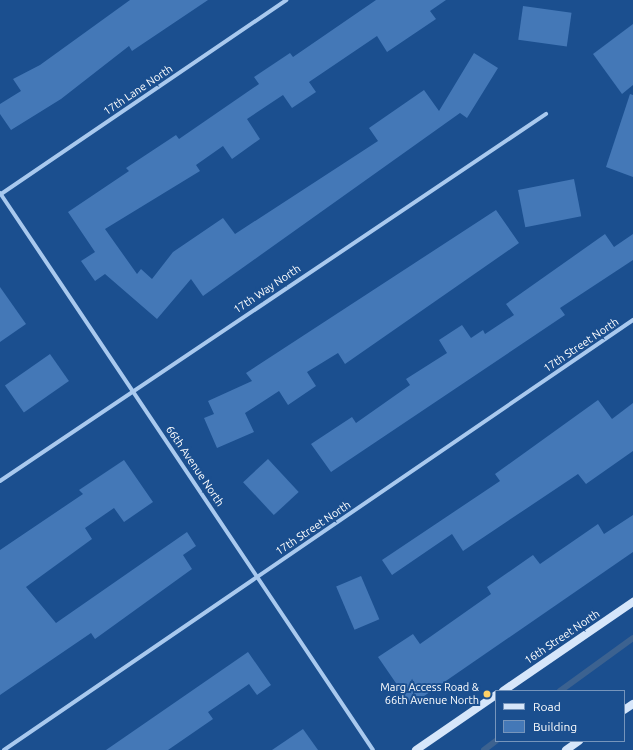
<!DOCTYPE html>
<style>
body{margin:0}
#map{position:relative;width:633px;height:750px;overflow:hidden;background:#1b4f8f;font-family:Ubuntu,sans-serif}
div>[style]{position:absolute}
.stream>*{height:6px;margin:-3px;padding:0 3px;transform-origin:3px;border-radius:3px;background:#3c6290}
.building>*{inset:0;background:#4478b7;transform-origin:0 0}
.street>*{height:4px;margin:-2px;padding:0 2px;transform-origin:2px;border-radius:2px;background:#a9c9ee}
.secondary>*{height:8px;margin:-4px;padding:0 4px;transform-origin:4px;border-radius:4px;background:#d6e6fa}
.dots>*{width:11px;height:11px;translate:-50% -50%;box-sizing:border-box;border:2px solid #1b4f8f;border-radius:50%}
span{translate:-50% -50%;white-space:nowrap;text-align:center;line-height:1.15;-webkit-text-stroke:4px #1b4f8f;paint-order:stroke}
.street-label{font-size:11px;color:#fff}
.poi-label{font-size:11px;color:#fff}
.right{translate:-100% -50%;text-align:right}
.legend{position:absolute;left:495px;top:690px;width:130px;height:52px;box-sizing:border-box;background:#1b4f8f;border:1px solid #7695bc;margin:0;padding:5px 7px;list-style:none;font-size:12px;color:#fff}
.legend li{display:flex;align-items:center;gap:8px;height:20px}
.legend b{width:20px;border:1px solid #7695bc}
</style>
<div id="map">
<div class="stream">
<div style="left:560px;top:691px;width:90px;rotate:-36deg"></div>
<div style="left:484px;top:750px;width:15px;rotate:-37deg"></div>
</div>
<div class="building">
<div style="clip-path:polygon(130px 0,208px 0,132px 51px,129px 46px,61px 99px,11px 130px,0 114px,0 104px,21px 91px,13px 79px,40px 65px)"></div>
<div style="clip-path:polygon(376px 0,446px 0,430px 11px,436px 19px,387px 52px,377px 36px,309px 82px,316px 92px,292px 108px,283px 95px,247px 119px,260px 139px,232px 159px,223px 146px,196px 165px,200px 171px,105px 229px,137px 274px,141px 269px,152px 279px,173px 252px,223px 218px,235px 234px,378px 141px,369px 128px,424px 90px,439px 111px,474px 53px,498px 68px,467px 118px,460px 113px,203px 296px,191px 279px,157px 319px,105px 274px,95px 281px,81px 261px,95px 252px,68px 212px,129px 171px,126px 168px,176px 135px,179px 139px,259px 84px,254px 77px,290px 53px,293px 57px)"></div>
<div style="left:523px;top:6px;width:49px;height:34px;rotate:8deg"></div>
<div style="clip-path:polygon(633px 24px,633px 85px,622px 94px,593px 54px)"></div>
<div style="clip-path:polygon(630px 94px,633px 95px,633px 177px,606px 167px)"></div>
<div style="left:574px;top:179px;width:38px;height:57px;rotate:79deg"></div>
<div style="clip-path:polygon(496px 210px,519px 243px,345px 364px,338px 353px,307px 372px,316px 386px,288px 405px,279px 391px,245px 413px,254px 432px,217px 448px,204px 418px,214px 414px,208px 401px,252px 381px,246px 373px)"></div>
<div style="clip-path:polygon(605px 234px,614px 247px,633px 234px,633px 260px,560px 308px,565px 315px,331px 472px,311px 444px,352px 417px,356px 423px,410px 385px,406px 379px,447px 353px,439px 340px,462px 325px,471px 338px,483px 330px,485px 334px,514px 315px,506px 304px)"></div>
<div style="clip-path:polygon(0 287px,26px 324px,0 342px)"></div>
<div style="left:50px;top:354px;width:33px;height:55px;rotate:55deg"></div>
<div style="clip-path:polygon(598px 400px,612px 419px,633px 403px,633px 451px,586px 484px,578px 474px,463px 551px,452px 534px,392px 575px,382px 560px,500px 481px,495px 474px)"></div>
<div style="left:268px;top:459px;width:45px;height:34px;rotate:47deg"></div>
<div style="clip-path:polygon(124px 460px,153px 502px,124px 522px,114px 508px,85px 528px,92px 539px,26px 587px,56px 623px,187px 532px,196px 546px,183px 555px,192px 569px,95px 639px,91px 633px,0 695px,0 550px,83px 494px,79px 490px)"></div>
<div style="clip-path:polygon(633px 515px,633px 552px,411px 705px,378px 657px,413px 634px,420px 644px,491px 594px,487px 587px,533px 555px,540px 564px,598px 524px,604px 534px)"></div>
<div style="left:361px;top:576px;width:47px;height:27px;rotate:67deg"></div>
<div style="clip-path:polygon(248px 652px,271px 685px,257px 695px,249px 684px,208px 712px,213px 719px,168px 750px,106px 750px)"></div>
<div style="clip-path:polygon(303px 729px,318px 750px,272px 750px)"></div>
</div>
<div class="street">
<div style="left:0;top:193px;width:670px;rotate:56.19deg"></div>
<div style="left:1px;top:194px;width:345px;rotate:-34.2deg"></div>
<div style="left:0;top:481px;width:658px;rotate:-33.91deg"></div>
<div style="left:4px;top:750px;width:762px;rotate:-34.36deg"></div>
</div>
<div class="secondary">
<div style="left:503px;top:691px;width:158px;rotate:-34.4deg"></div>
<div style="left:624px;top:710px;width:11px;rotate:-34deg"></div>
<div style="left:416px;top:750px;width:97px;rotate:-34.5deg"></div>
<div style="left:566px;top:750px;width:16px;rotate:-35deg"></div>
</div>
<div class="dots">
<div style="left:487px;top:694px;background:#ffd166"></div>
</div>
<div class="street-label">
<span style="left:138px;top:90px;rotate:-34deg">17th Lane North</span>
<span style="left:267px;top:289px;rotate:-34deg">17th Way North</span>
<span style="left:581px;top:345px;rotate:-34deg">17th Street North</span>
<span style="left:195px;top:466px;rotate:56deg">66th Avenue North</span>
<span style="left:313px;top:528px;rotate:-34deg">17th Street North</span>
<span style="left:562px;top:637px;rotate:-34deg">16th Street North</span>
</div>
<div class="poi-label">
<span class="right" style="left:479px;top:694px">Marg Access Road &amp;<br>66th Avenue North</span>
</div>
<ul class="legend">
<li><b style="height:5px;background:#d6e6fa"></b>Road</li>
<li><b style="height:11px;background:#4478b7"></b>Building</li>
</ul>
</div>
